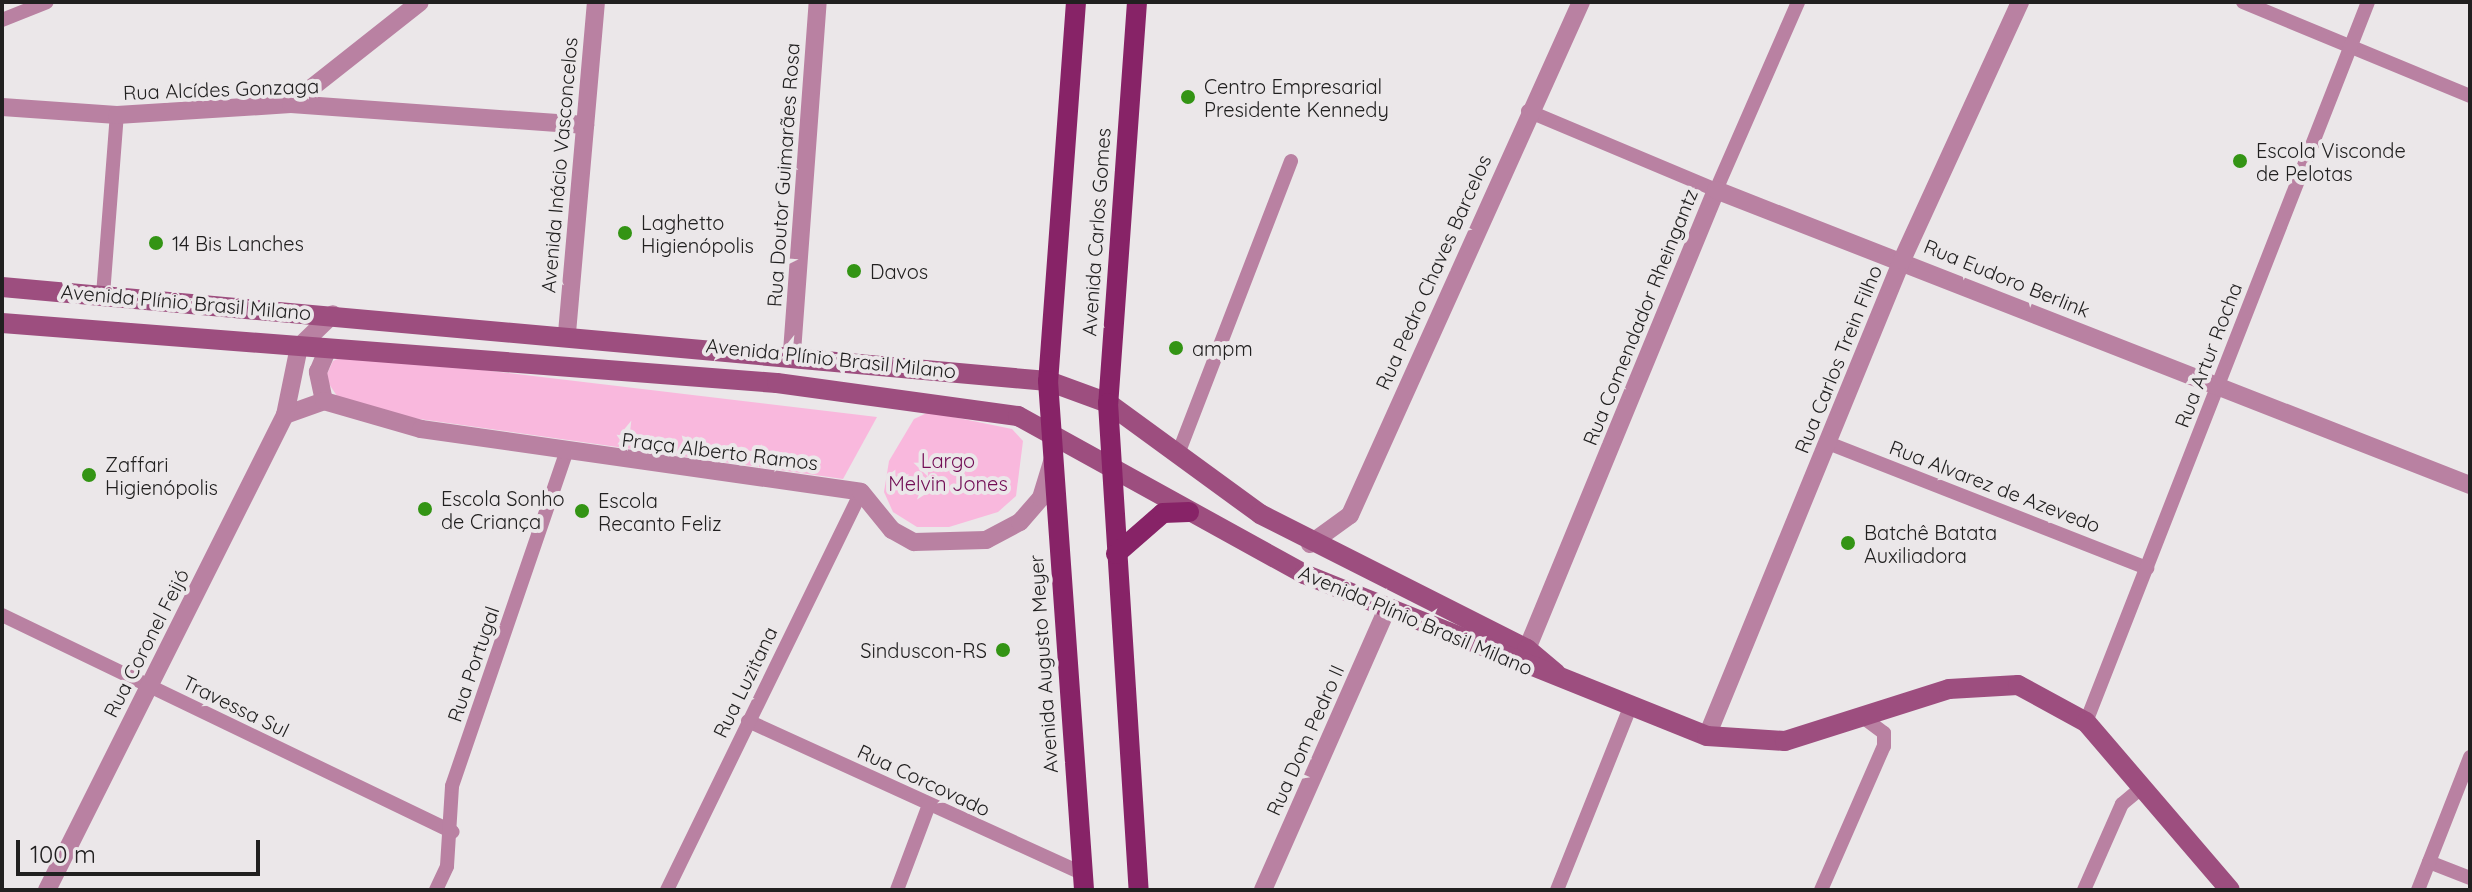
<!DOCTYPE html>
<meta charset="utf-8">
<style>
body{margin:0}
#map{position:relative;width:2472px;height:892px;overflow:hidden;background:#ebe7e9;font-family:Quicksand,sans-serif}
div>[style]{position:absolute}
.green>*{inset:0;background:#f9b8dd}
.minor>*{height:14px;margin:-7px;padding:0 7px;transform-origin:7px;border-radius:7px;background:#b981a2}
.tertiary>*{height:18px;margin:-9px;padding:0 9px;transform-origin:9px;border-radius:9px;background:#b981a2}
.secondary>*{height:20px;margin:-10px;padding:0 10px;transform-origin:10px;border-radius:10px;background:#9d4e7f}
.primary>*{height:20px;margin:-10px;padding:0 10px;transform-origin:10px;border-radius:10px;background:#872367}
.dots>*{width:22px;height:22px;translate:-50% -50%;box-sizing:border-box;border:4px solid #ebe7e9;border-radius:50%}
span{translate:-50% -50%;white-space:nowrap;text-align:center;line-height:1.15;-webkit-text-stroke:8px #ebe7e9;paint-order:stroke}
.poi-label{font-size:20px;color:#212020}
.left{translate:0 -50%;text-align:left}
.right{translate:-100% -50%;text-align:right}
.street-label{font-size:20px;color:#212020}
.park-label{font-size:20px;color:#720d55}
.frame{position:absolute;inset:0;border:4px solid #212020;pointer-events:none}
.scale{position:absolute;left:16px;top:840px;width:244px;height:36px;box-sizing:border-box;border:4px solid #212020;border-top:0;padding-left:10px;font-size:24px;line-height:28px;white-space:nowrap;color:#212020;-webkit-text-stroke:6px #ebe7e9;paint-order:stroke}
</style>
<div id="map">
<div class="green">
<div style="clip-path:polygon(348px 354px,877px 417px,843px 479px,391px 415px,339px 399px,325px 378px,333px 361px)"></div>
<div style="clip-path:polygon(929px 412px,1012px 429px,1023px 441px,1016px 496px,998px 512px,949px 527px,917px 527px,893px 512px,884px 492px,889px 461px,914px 419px)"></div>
</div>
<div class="minor">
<div style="left:2243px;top:2px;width:246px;rotate:22.5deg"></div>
<div style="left:2px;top:20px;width:48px;rotate:-21.8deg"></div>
<div style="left:1528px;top:111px;width:204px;rotate:22.8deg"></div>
<div style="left:1716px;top:190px;width:205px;rotate:-66.4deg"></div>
<div style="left:103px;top:295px;width:181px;rotate:-85.6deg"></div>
<div style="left:1828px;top:443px;width:343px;rotate:21.4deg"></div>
<div style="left:1178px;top:454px;width:314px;rotate:-68.9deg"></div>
<div style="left:2px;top:615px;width:500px;rotate:25.7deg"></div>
<div style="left:748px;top:721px;width:368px;rotate:24.5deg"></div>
<div style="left:2086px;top:722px;width:773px;rotate:-68.61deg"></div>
<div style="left:2429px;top:862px;width:44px;rotate:21.3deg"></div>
<div style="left:436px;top:890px;width:26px;rotate:-65deg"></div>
<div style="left:447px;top:866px;width:80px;rotate:-86.4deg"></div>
<div style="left:452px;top:786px;width:352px;rotate:-71.1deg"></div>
<div style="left:667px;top:890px;width:443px;rotate:-64deg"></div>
<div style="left:897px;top:890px;width:91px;rotate:-69.4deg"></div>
<div style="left:1557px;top:890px;width:194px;rotate:-68.2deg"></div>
<div style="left:1821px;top:890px;width:157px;rotate:-66.4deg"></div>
<div style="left:1884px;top:746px;width:13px;rotate:-90deg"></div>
<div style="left:1884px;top:733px;width:21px;rotate:-143deg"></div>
<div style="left:2084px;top:890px;width:94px;rotate:-66.2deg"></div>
<div style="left:2122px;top:804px;width:26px;rotate:-40deg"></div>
<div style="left:2418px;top:890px;width:143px;rotate:-68.6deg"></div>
</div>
<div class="tertiary">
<div style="left:291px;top:104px;width:164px;rotate:-38.3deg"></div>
<div style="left:2px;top:107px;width:115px;rotate:4deg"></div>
<div style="left:117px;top:115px;width:174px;rotate:-3.6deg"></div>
<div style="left:291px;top:104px;width:295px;rotate:4.1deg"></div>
<div style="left:567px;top:333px;width:332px;rotate:-85deg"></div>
<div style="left:792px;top:352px;width:351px;rotate:-85.8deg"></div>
<div style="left:324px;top:401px;width:30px;rotate:-102deg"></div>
<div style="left:318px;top:372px;width:25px;rotate:-67deg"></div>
<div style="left:285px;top:415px;width:41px;rotate:-19.7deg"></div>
<div style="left:324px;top:401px;width:101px;rotate:16.1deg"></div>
<div style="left:421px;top:429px;width:444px;rotate:8.1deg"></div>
<div style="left:861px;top:492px;width:49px;rotate:50.8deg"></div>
<div style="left:892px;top:530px;width:25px;rotate:29deg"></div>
<div style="left:914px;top:542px;width:72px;rotate:-1.6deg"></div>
<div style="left:986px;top:540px;width:38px;rotate:-28deg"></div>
<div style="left:1020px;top:522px;width:32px;rotate:-49deg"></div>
<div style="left:1041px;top:498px;width:39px;rotate:-73deg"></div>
<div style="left:1310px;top:544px;width:49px;rotate:-35.9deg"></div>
<div style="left:1350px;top:515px;width:563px;rotate:-65.76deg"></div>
<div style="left:1527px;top:649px;width:496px;rotate:-67.6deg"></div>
<div style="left:1716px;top:190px;width:810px;rotate:21.37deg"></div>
<div style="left:1707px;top:736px;width:514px;rotate:-67.72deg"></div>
<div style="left:1902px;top:260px;width:284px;rotate:-65.4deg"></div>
<div style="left:47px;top:890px;width:531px;rotate:-63.39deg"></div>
<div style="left:285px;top:415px;width:69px;rotate:-78.4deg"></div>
<div style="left:299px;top:347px;width:47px;rotate:-44.1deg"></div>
<div style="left:1263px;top:890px;width:307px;rotate:-66.2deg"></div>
</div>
<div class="secondary">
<div style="left:2px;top:287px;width:1050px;rotate:5.14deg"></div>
<div style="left:1048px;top:381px;width:64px;rotate:20.1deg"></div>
<div style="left:1108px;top:403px;width:188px;rotate:36.1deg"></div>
<div style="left:1260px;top:514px;width:299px;rotate:26.8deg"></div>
<div style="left:1527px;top:649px;width:38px;rotate:40deg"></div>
<div style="left:2px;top:323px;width:777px;rotate:4.43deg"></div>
<div style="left:777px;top:383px;width:243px;rotate:7.8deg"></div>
<div style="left:1018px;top:416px;width:327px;rotate:28.9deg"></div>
<div style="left:1304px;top:574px;width:434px;rotate:21.9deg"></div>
<div style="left:1707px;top:736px;width:78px;rotate:3.7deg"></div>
<div style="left:1785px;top:741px;width:172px;rotate:-17.6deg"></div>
<div style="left:1949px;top:689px;width:69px;rotate:-3.3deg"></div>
<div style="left:2018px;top:685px;width:77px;rotate:28.6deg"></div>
<div style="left:2086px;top:722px;width:221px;rotate:49.4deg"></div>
</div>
<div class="primary">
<div style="left:1076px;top:2px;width:380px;rotate:94.2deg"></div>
<div style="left:1048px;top:381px;width:510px;rotate:85.95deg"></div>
<div style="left:1137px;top:2px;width:402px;rotate:94.1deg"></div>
<div style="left:1108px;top:403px;width:488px;rotate:86.4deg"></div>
<div style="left:1116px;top:554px;width:62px;rotate:-41.1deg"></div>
<div style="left:1163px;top:513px;width:26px;rotate:-2deg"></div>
</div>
<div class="dots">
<div style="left:1188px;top:97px;background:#339414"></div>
<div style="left:2240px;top:161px;background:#339414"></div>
<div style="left:625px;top:233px;background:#339414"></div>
<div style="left:156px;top:243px;background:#339414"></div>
<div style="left:854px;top:271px;background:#339414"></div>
<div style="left:1176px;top:348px;background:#339414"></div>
<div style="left:89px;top:475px;background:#339414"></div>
<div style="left:425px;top:509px;background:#339414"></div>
<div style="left:582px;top:511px;background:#339414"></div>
<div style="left:1848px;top:543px;background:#339414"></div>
<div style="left:1003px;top:650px;background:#339414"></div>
</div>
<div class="poi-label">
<span class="left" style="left:1204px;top:98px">Centro Empresarial<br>Presidente Kennedy</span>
<span class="left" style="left:2256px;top:162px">Escola Visconde<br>de Pelotas</span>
<span class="left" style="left:641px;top:234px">Laghetto<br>Higienópolis</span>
<span class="left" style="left:172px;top:243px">14 Bis Lanches</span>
<span class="left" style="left:870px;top:271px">Davos</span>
<span class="left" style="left:1192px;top:348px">ampm</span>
<span class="left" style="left:105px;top:476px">Zaffari<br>Higienópolis</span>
<span class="left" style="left:441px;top:510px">Escola Sonho<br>de Criança</span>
<span class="left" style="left:598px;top:512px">Escola<br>Recanto Feliz</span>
<span class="left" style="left:1864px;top:544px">Batchê Batata<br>Auxiliadora</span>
<span class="right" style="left:987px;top:650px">Sinduscon-RS</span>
</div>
<div class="street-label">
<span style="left:221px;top:89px;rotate:-2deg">Rua Alcídes Gonzaga</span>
<span style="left:559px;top:165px;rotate:-85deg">Avenida Inácio Vasconcelos</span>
<span style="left:783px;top:175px;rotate:-86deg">Rua Doutor Guimarães Rosa</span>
<span style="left:1096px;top:232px;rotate:-86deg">Avenida Carlos Gomes</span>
<span style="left:1433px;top:272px;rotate:-66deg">Rua Pedro Chaves Barcelos</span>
<span style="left:2007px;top:278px;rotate:22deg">Rua Eudoro Berlink</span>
<span style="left:186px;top:302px;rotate:5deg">Avenida Plínio Brasil Milano</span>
<span style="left:1640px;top:317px;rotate:-68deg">Rua Comendador Rheingantz</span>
<span style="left:2208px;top:355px;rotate:-69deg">Rua Artur Rocha</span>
<span style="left:831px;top:358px;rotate:6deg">Avenida Plínio Brasil Milano</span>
<span style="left:1838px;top:359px;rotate:-68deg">Rua Carlos Trein Filho</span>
<span style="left:720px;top:451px;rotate:7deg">Praça Alberto Ramos</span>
<span style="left:1995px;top:486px;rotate:21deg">Rua Alvarez de Azevedo</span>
<span style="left:1416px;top:620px;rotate:23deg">Avenida Plínio Brasil Milano</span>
<span style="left:146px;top:643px;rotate:-63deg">Rua Coronel Feijó</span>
<span style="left:473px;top:664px;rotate:-71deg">Rua Portugal</span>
<span style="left:1043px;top:664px;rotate:-94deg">Avenida Augusto Meyer</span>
<span style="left:745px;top:682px;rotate:-64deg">Rua Luzitana</span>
<span style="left:236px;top:706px;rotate:26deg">Travessa Sul</span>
<span style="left:1305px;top:740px;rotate:-66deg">Rua Dom Pedro II</span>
<span style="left:924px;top:780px;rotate:25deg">Rua Corcovado</span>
</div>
<div class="park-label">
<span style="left:948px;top:472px">Largo<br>Melvin Jones</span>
</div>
<div class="frame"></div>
<div class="scale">100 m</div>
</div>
